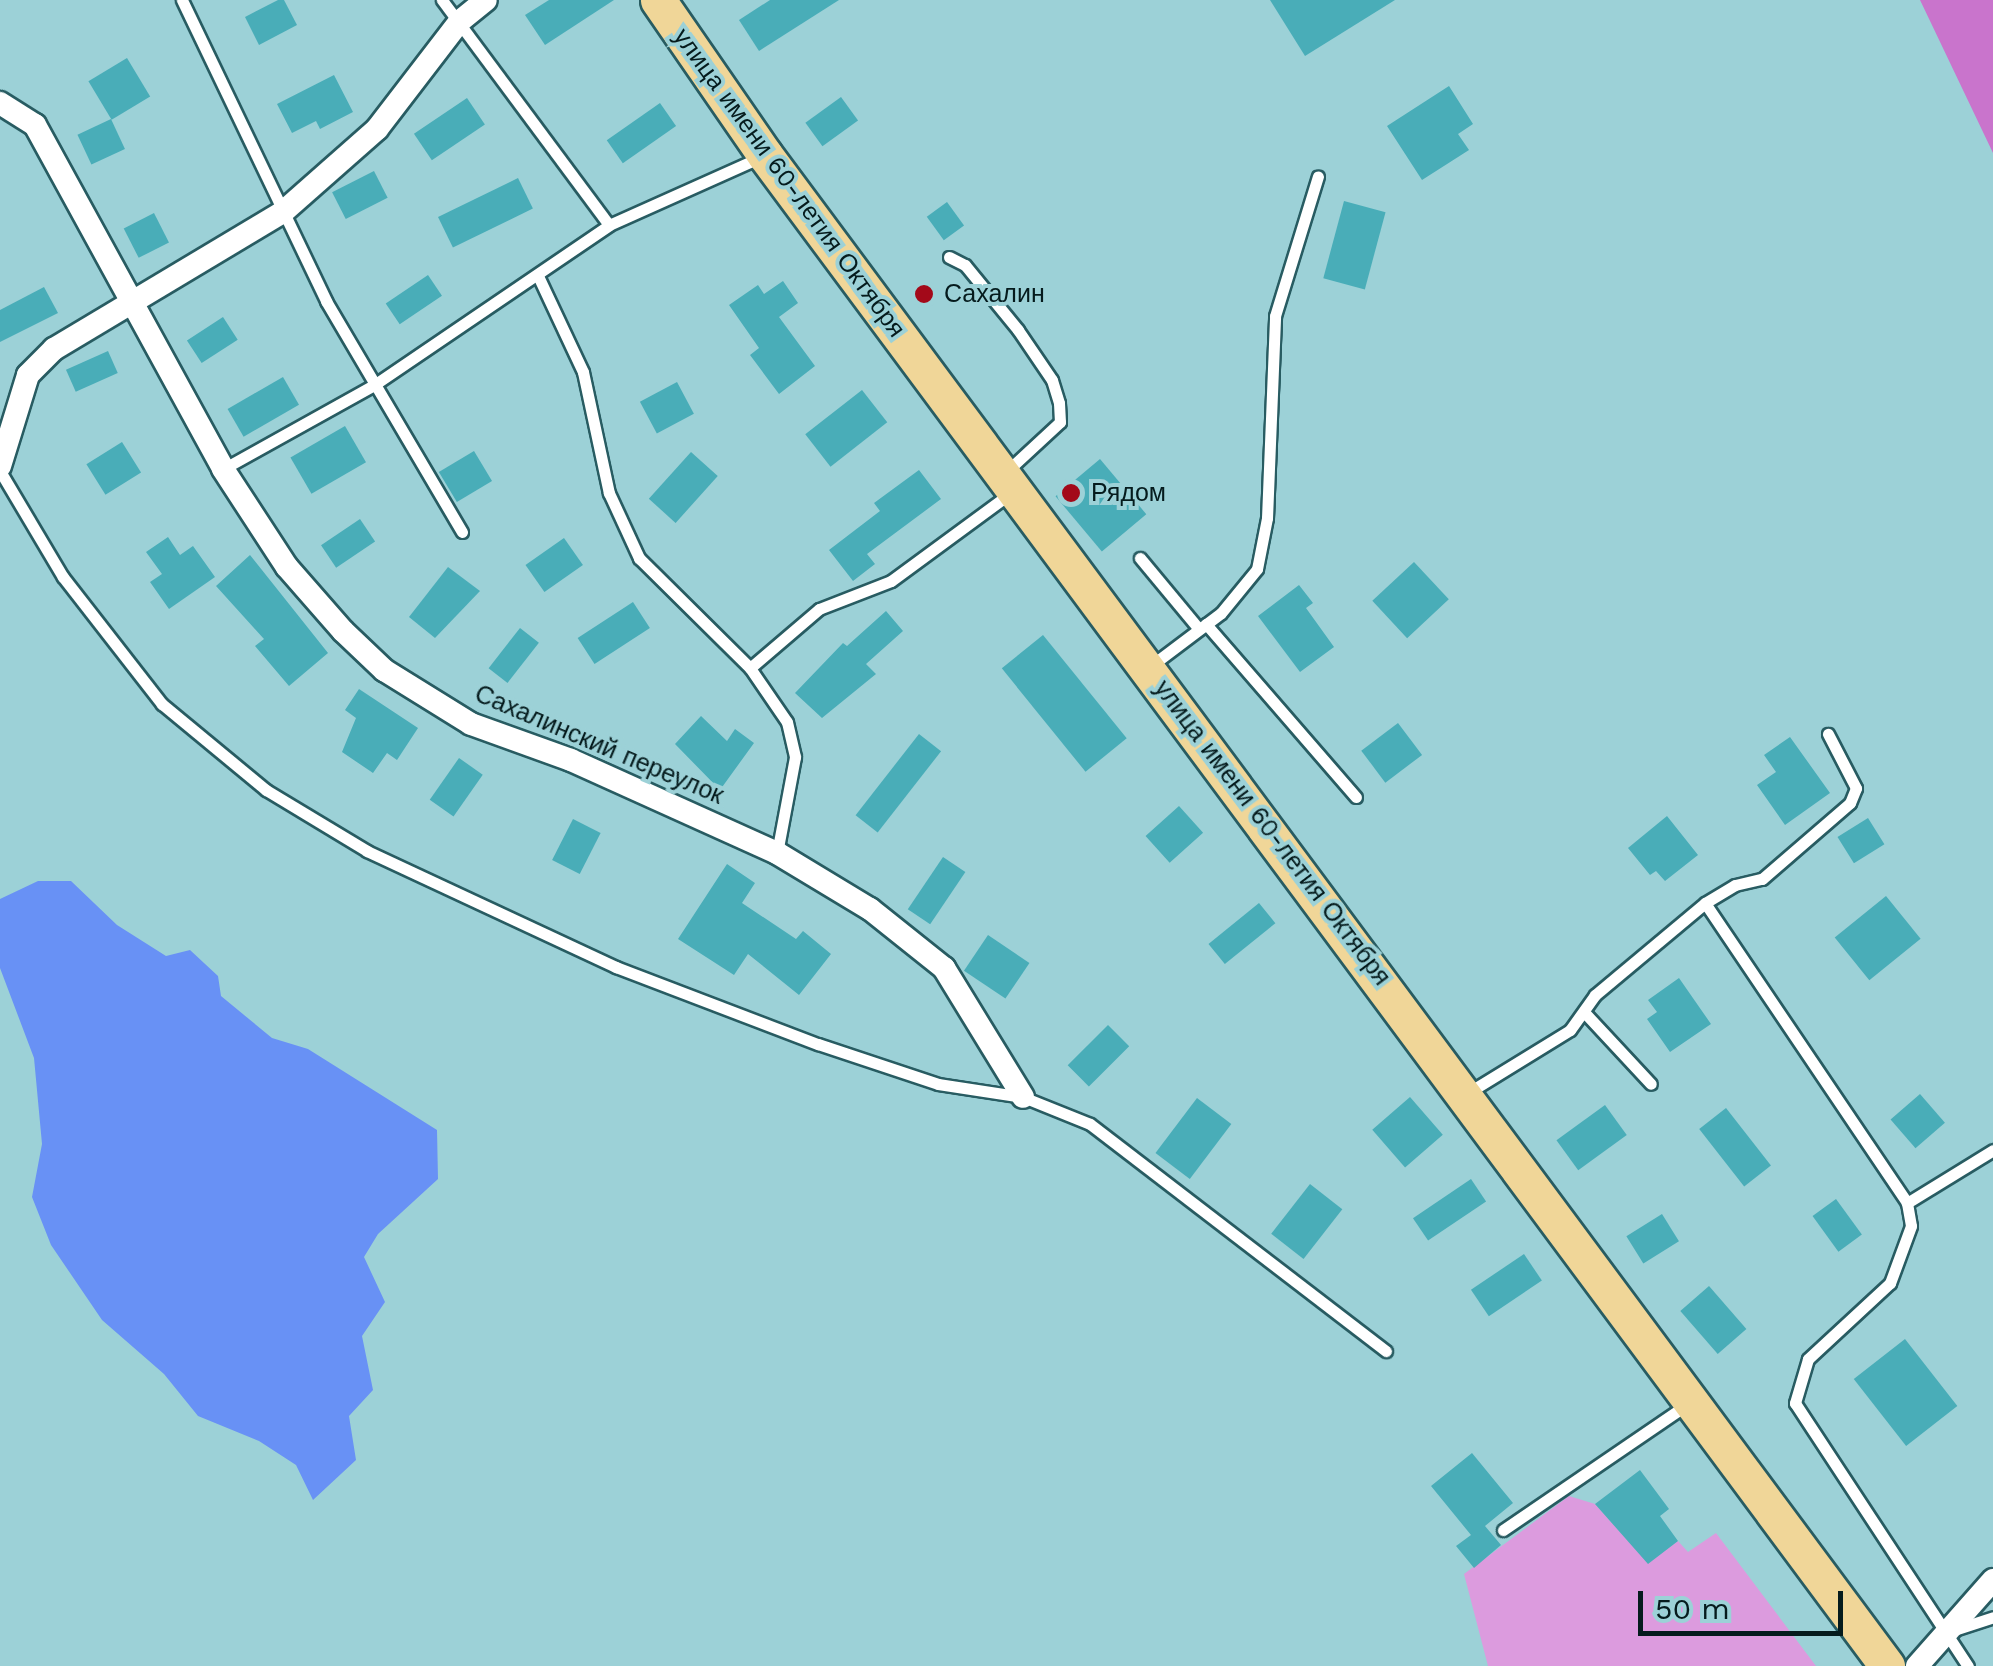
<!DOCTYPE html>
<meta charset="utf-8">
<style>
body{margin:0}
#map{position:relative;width:1993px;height:1666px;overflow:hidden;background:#9cd1d7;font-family:"Work Sans",sans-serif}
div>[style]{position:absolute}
.green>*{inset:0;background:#dc9bde}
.forest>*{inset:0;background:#c974cc}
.water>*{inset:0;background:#6891f5}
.building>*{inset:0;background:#49adb8;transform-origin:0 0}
.roads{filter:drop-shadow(2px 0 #285c62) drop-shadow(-2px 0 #285c62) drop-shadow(0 2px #285c62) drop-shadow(0 -2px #285c62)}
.lane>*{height:11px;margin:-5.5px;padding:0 5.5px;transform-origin:5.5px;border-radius:5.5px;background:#fff}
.street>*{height:22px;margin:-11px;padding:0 11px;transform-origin:11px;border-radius:11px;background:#fff}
.primary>*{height:35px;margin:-17.5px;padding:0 17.5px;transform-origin:17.5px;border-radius:17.5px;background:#f0d698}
.dots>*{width:28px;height:28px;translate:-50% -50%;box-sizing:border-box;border:5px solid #9cd1d7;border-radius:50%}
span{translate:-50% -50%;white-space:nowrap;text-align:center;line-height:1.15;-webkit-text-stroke:8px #9cd1d7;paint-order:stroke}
.street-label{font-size:25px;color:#051b1d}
.poi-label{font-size:25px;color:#051b1d}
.left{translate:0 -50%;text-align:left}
.scale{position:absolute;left:1638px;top:1591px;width:205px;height:45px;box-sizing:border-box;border:5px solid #051b1d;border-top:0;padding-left:12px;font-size:30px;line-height:35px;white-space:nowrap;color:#051b1d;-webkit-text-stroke:8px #9cd1d7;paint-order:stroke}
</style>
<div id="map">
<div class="green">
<div style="clip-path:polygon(1569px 1496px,1595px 1504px,1648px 1563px,1678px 1541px,1688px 1552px,1716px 1533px,1816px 1666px,1488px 1666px,1464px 1574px)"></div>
</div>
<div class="forest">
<div style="clip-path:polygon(1920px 0,1993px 0,1993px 153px,1931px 23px)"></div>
</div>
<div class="water">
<div style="clip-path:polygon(38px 881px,71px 881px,117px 925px,166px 956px,190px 950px,218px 976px,221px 996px,272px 1038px,308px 1049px,437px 1130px,438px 1179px,378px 1234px,364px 1257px,385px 1302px,362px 1336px,373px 1390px,349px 1416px,356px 1460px,313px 1500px,296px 1465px,259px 1441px,198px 1416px,164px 1374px,102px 1320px,51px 1245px,32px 1197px,42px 1144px,34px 1058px,0 968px,0 899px)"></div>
</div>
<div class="building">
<div style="clip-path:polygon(278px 0,284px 0,297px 25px,259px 45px,245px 17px)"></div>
<div style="clip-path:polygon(549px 0,614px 0,545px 45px,525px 15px)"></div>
<div style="clip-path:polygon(770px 0,839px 0,759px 51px,739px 20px)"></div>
<div style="clip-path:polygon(1270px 0,1395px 0,1305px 56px)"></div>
<div style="left:127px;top:58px;width:45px;height:45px;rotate:59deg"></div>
<div style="clip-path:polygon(334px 75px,353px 112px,320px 129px,316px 121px,292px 133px,277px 104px)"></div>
<div style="clip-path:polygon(1449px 86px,1473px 124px,1458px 134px,1469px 150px,1422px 180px,1387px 126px)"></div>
<div style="left:841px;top:97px;width:29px;height:44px;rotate:54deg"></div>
<div style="left:467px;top:98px;width:32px;height:64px;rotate:56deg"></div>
<div style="left:660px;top:103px;width:28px;height:65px;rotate:55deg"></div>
<div style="left:111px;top:119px;width:33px;height:37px;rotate:65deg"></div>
<div style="left:374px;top:171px;width:30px;height:47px;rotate:63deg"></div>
<div style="left:518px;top:178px;width:34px;height:89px;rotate:64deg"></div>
<div style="left:1344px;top:201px;width:43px;height:80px;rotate:15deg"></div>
<div style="left:947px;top:202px;width:29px;height:25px;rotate:54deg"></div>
<div style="left:154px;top:213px;width:33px;height:34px;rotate:63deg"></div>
<div style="left:428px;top:275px;width:25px;height:51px;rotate:56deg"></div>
<div style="clip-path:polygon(783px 281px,798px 303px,779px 317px,815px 366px,779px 394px,750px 355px,759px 348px,729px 305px,758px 285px,764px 294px)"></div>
<div style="clip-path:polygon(44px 287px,58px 313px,0 342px,0 310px)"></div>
<div style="left:223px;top:317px;width:27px;height:43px;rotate:57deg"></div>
<div style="left:108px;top:351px;width:24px;height:46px;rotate:66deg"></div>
<div style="left:283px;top:377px;width:32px;height:64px;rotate:60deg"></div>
<div style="left:677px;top:382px;width:36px;height:42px;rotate:62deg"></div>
<div style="left:862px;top:390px;width:41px;height:72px;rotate:52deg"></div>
<div style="left:345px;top:426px;width:42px;height:63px;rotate:60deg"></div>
<div style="left:122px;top:442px;width:36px;height:42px;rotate:58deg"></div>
<div style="left:474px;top:451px;width:35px;height:41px;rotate:59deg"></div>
<div style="left:691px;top:452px;width:36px;height:63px;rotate:42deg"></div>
<div style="left:1100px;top:459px;width:72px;height:58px;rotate:50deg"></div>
<div style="clip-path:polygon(919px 470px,941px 499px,867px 554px,875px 564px,853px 581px,829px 550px,880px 511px,874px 503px)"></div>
<div style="left:360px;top:519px;width:27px;height:47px;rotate:56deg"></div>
<div style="clip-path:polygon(168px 537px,180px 555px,193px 546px,215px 577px,169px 609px,150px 582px,162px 574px,146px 552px)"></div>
<div style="left:564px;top:538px;width:33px;height:47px;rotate:55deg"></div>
<div style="clip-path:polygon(250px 555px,328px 653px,289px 686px,255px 646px,264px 639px,216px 586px)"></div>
<div style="left:1414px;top:562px;width:51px;height:57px;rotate:47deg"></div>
<div style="clip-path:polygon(448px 567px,480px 591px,435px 638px,409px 617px)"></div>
<div style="clip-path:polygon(1299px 585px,1313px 603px,1306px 608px,1334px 647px,1300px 672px,1258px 616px)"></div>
<div style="left:633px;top:602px;width:31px;height:66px;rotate:57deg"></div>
<div style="clip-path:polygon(886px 611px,903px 631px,866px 664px,876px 674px,822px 718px,795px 693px,843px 643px,847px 646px)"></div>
<div style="left:520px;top:628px;width:24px;height:51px;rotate:38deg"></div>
<div style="left:1043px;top:635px;width:133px;height:53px;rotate:51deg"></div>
<div style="clip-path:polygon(359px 689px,418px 728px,397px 760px,387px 753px,373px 773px,342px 752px,356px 718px,345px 710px)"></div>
<div style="clip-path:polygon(701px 716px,727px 741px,735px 729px,754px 743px,720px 790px,675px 744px)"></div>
<div style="left:1398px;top:723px;width:40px;height:46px;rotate:53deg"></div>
<div style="left:919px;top:734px;width:28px;height:103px;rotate:38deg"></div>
<div style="clip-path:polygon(1790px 737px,1830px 793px,1785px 825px,1757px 785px,1776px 772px,1764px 755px)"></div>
<div style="left:459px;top:758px;width:29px;height:51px;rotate:35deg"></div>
<div style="left:1179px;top:806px;width:36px;height:45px;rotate:48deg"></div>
<div style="clip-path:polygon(1667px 816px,1698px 855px,1665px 881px,1656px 871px,1650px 875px,1628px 848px)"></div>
<div style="left:1868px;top:818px;width:31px;height:36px;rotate:58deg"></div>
<div style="left:573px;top:819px;width:31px;height:46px;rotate:27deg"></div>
<div style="left:943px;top:857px;width:27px;height:63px;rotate:34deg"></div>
<div style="clip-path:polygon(727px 864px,755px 883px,742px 903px,796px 939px,803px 931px,831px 954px,799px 995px,748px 954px,734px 975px,678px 939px)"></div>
<div style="left:1886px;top:896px;width:55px;height:66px;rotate:51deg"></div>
<div style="left:1259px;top:903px;width:26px;height:65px;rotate:51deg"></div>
<div style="left:988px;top:935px;width:50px;height:43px;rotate:34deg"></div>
<div style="clip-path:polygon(1679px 978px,1711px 1024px,1670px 1052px,1647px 1019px,1657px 1012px,1648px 1000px)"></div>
<div style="left:1108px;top:1025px;width:30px;height:57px;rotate:45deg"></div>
<div style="left:1920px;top:1094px;width:38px;height:39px;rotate:49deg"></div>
<div style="left:1410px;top:1097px;width:50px;height:50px;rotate:49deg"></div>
<div style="left:1197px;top:1098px;width:43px;height:69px;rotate:37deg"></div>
<div style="left:1605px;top:1105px;width:37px;height:60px;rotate:54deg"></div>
<div style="left:1726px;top:1108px;width:73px;height:34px;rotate:52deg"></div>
<div style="left:1471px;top:1179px;width:27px;height:70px;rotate:56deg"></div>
<div style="left:1310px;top:1184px;width:41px;height:63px;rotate:38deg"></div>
<div style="left:1836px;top:1199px;width:44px;height:29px;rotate:54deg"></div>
<div style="left:1662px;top:1214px;width:32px;height:42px;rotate:58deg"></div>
<div style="left:1524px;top:1254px;width:32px;height:64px;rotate:56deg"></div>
<div style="left:1709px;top:1286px;width:57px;height:38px;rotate:49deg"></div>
<div style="left:1905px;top:1339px;width:85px;height:65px;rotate:52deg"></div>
<div style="clip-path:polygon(1472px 1453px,1513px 1503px,1485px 1526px,1501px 1545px,1474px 1568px,1456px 1546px,1471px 1535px,1431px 1486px)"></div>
<div style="clip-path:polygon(1640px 1470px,1669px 1509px,1660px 1516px,1678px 1541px,1648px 1564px,1595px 1504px)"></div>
</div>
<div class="roads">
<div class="lane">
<div style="left:182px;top:0;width:334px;rotate:64.4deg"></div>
<div style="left:326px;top:301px;width:268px;rotate:59.5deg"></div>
<div style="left:442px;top:0;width:280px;rotate:53.4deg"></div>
<div style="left:949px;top:257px;width:18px;rotate:27deg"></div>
<div style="left:965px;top:265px;width:84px;rotate:50.8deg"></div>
<div style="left:1018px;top:330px;width:60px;rotate:55.8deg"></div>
<div style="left:1052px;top:380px;width:24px;rotate:73deg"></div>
<div style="left:1059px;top:403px;width:19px;rotate:87deg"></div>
<div style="left:1060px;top:422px;width:74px;rotate:137.2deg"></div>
<div style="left:539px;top:278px;width:104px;rotate:64.9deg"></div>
<div style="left:583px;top:372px;width:124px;rotate:77.9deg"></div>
<div style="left:609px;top:493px;width:72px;rotate:65.2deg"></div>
<div style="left:639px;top:558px;width:156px;rotate:44.7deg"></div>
<div style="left:750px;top:668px;width:65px;rotate:55.6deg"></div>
<div style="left:787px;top:722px;width:36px;rotate:77deg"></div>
<div style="left:795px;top:757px;width:98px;rotate:100.6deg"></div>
<div style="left:223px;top:469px;width:173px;rotate:-29.1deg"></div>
<div style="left:374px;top:385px;width:284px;rotate:-34.2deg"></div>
<div style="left:609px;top:225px;width:169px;rotate:-24.1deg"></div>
<div style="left:0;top:471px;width:123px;rotate:59.3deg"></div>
<div style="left:63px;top:577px;width:161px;rotate:52.1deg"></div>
<div style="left:162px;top:704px;width:135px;rotate:39.6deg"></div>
<div style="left:266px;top:790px;width:118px;rotate:31.1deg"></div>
<div style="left:367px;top:851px;width:275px;rotate:25deg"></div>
<div style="left:616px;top:967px;width:216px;rotate:20.9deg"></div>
<div style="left:818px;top:1044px;width:126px;rotate:18.4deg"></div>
<div style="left:938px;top:1084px;width:86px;rotate:8.7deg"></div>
<div style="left:1023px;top:1097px;width:72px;rotate:21.9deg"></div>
<div style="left:1090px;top:1124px;width:373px;rotate:37.5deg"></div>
<div style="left:1140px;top:558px;width:92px;rotate:50.3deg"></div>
<div style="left:1206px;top:624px;width:229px;rotate:49.1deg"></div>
<div style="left:1152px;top:665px;width:86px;rotate:-37deg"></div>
<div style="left:1221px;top:613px;width:57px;rotate:-50.7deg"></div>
<div style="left:1257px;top:569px;width:52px;rotate:-78.9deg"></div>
<div style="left:1267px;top:518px;width:202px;rotate:-87.7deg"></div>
<div style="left:1275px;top:316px;width:146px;rotate:-72.9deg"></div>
<div style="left:750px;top:668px;width:91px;rotate:-40.5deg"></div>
<div style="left:819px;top:609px;width:77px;rotate:-21.3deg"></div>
<div style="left:891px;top:581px;width:149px;rotate:-36.3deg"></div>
<div style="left:1705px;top:903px;width:35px;rotate:-31deg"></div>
<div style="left:1735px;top:885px;width:28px;rotate:-13deg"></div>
<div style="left:1762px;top:879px;width:116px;rotate:-40.8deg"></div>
<div style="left:1850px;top:803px;width:16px;rotate:-68deg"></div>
<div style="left:1856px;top:788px;width:61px;rotate:-117.4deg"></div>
<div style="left:1584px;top:1012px;width:98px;rotate:47.1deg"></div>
<div style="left:1466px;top:1094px;width:122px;rotate:-31.6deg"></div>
<div style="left:1570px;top:1030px;width:43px;rotate:-54.5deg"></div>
<div style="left:1595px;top:995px;width:143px;rotate:-39.9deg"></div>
<div style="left:1705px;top:903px;width:362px;rotate:56deg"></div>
<div style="left:1907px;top:1203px;width:23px;rotate:80deg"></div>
<div style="left:1911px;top:1226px;width:61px;rotate:110.2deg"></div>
<div style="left:1890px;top:1283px;width:112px;rotate:137.2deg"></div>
<div style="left:1808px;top:1359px;width:46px;rotate:106.5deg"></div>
<div style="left:1795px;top:1403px;width:315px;rotate:56.7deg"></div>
<div style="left:1907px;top:1203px;width:101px;rotate:-31.6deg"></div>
<div style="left:1503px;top:1530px;width:225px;rotate:-34.3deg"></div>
<div style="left:1957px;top:1629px;width:38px;rotate:-18deg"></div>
</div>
<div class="street">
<div style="left:0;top:103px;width:41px;rotate:32.2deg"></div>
<div style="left:35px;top:125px;width:392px;rotate:61.3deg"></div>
<div style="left:223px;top:469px;width:117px;rotate:56.9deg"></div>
<div style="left:287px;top:567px;width:85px;rotate:48.8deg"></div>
<div style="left:343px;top:631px;width:57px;rotate:43.6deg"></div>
<div style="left:384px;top:670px;width:102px;rotate:31.8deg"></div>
<div style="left:471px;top:724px;width:106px;rotate:19.8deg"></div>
<div style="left:571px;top:760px;width:226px;rotate:24.3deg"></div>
<div style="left:777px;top:853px;width:109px;rotate:31.1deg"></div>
<div style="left:870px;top:909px;width:95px;rotate:38.6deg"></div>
<div style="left:944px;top:968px;width:151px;rotate:58.5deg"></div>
<div style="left:0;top:466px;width:95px;rotate:-72.9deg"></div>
<div style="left:28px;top:375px;width:37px;rotate:-45deg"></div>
<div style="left:54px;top:349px;width:267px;rotate:-30.9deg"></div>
<div style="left:283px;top:212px;width:125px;rotate:-41.4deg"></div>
<div style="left:377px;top:129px;width:136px;rotate:-52.5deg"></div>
<div style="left:460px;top:21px;width:33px;rotate:-39deg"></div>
<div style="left:1917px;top:1666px;width:115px;rotate:-48.5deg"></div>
</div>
<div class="primary">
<div style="left:658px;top:0;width:188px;rotate:55.4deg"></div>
<div style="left:765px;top:155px;width:1882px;rotate:53.4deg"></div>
</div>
</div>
<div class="dots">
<div style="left:924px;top:294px;background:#a30919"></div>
<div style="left:1071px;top:493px;background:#a30919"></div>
</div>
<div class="street-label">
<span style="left:789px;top:183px;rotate:54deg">улица имени 60-летия Октября</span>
<span style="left:599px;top:745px;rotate:23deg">Сахалинский переулок</span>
<span style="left:1272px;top:833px;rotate:53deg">улица имени 60-летия Октября</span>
</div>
<div class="poi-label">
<span class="left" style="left:944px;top:294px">Сахалин</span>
<span class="left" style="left:1091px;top:493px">Рядом</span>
</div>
<div class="scale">50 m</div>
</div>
